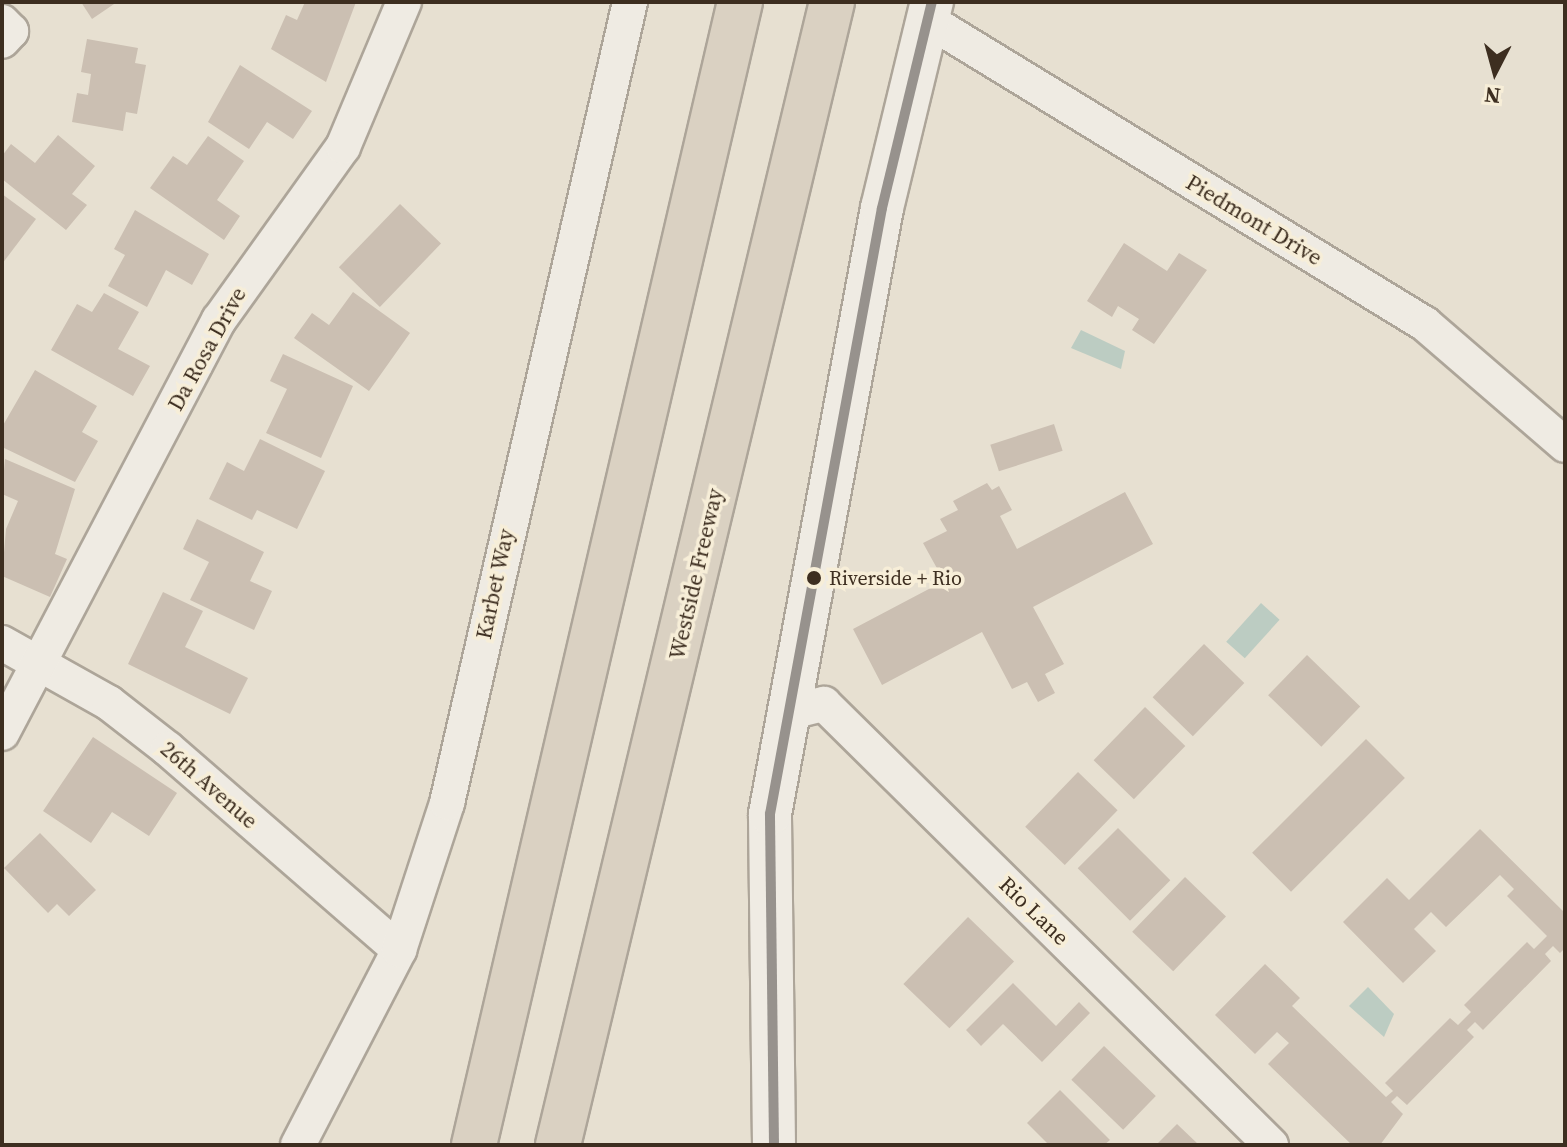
<!DOCTYPE html>
<style>
body{margin:0}
#map{position:relative;width:1567px;height:1147px;overflow:hidden;background:#e7e0d1;font-family:"Source Serif 4",serif}
div>[style]{position:absolute}
.water>*{inset:0;background:#bcccc2;transform-origin:0 0}
.building>*{inset:0;background:#cbbfb2;transform-origin:0 0}
.roads{filter:drop-shadow(2px 0 #ada599) drop-shadow(-2px 0 #ada599) drop-shadow(0 2px #ada599) drop-shadow(0 -2px #ada599)}
.minor>*{height:34px;margin:-17px;padding:0 17px;transform-origin:17px;border-radius:17px;background:#efebe3}
.tertiary>*{height:42px;margin:-21px;padding:0 21px;transform-origin:21px;border-radius:21px;background:#efebe3}
.motorway>*{height:44px;margin:-22px;padding:0 22px;transform-origin:22px;border-radius:22px;background:#dad1c2}
.bus-1>*{height:10px;margin:-5px;padding:0 5px;transform-origin:5px;border-radius:5px;background:#97928d}
.dots>*{width:22px;height:22px;translate:-50% -50%;box-sizing:border-box;border:4px solid #f7eed8;border-radius:50%}
span{translate:-50% -50%;white-space:nowrap;text-align:center;line-height:1.15;-webkit-text-stroke:7px #f7eed8;paint-order:stroke}
.bus-label{font-size:20px;color:#3d2e20}
.left{translate:0 -50%;text-align:left}
.street-label{font-size:22px;color:#3d2e20}
.frame{position:absolute;inset:0;border:4px solid #3d2e20;pointer-events:none}
.north{position:absolute;left:1455px;top:32px;width:80px;height:80px;-webkit-text-stroke:6px #f7eed8;paint-order:stroke;rotate:186deg;font-size:22px;font-weight:700;line-height:32px;text-align:center;color:#3d2e20}
.north::after{content:'';display:block;margin:auto;width:28px;height:36px;background:#3d2e20;clip-path:polygon(50% 0,100% 100%,50% 72%,0 100%)}
</style>
<div id="map">
<div class="water">
<div style="clip-path:polygon(1081px 330px,1125px 351px,1121px 369px,1071px 348px)"></div>
<div style="left:1261px;top:603px;width:25px;height:52px;rotate:42deg"></div>
<div style="clip-path:polygon(1368px 987px,1394px 1014px,1384px 1037px,1349px 1006px)"></div>
</div>
<div class="building">
<div style="clip-path:polygon(81px 2px,117px 2px,92px 19px)"></div>
<div style="clip-path:polygon(305px 2px,356px 2px,326px 82px,271px 49px,286px 15px,297px 20px)"></div>
<div style="clip-path:polygon(87px 39px,138px 48px,135px 63px,146px 65px,137px 114px,126px 112px,123px 131px,72px 122px,77px 93px,88px 95px,91px 74px,81px 72px)"></div>
<div style="clip-path:polygon(240px 65px,312px 111px,293px 139px,267px 122px,249px 149px,208px 122px)"></div>
<div style="clip-path:polygon(58px 135px,95px 166px,72px 194px,87px 205px,66px 230px,2px 179px,2px 156px,11px 144px,35px 163px)"></div>
<div style="clip-path:polygon(208px 136px,244px 161px,217px 200px,240px 216px,224px 240px,150px 188px,173px 156px,187px 165px)"></div>
<div style="clip-path:polygon(2px 194px,36px 219px,2px 264px)"></div>
<div style="left:400px;top:204px;width:57px;height:88px;rotate:44deg"></div>
<div style="clip-path:polygon(135px 210px,209px 254px,192px 285px,166px 270px,147px 307px,108px 286px,125px 255px,114px 249px)"></div>
<div style="clip-path:polygon(1124px 243px,1167px 271px,1179px 253px,1207px 270px,1154px 344px,1132px 330px,1139px 319px,1118px 306px,1112px 317px,1087px 301px)"></div>
<div style="clip-path:polygon(353px 292px,410px 333px,369px 391px,294px 338px,312px 313px,329px 325px)"></div>
<div style="clip-path:polygon(104px 293px,139px 312px,118px 349px,150px 366px,133px 396px,51px 350px,77px 304px,92px 312px)"></div>
<div style="clip-path:polygon(283px 354px,353px 386px,321px 458px,266px 433px,287px 389px,270px 381px)"></div>
<div style="clip-path:polygon(35px 370px,97px 406px,82px 432px,98px 441px,75px 482px,2px 447px,2px 427px)"></div>
<div style="left:1054px;top:424px;width:28px;height:67px;rotate:72deg"></div>
<div style="clip-path:polygon(260px 439px,325px 471px,297px 529px,257px 510px,252px 520px,209px 499px,227px 462px,244px 471px)"></div>
<div style="clip-path:polygon(5px 459px,75px 489px,55px 554px,67px 559px,50px 597px,2px 576px,6px 529px,18px 501px,2px 494px)"></div>
<div style="clip-path:polygon(987px 483px,992px 490px,999px 486px,1012px 510px,1000px 516px,1017px 549px,1125px 492px,1153px 544px,1033px 607px,1064px 664px,1045px 674px,1055px 693px,1038px 702px,1027px 682px,1012px 689px,982px 632px,882px 685px,853px 629px,944px 581px,923px 543px,947px 531px,940px 519px,958px 510px,953px 501px)"></div>
<div style="clip-path:polygon(197px 519px,264px 552px,250px 581px,272px 591px,254px 630px,190px 600px,209px 562px,183px 549px)"></div>
<div style="clip-path:polygon(163px 592px,203px 611px,185px 647px,248px 678px,230px 714px,128px 664px)"></div>
<div style="left:1204px;top:644px;width:56px;height:74px;rotate:44deg"></div>
<div style="left:1307px;top:655px;width:74px;height:56px;rotate:44deg"></div>
<div style="left:1145px;top:707px;width:56px;height:74px;rotate:44deg"></div>
<div style="clip-path:polygon(93px 737px,177px 793px,149px 836px,112px 812px,91px 843px,43px 811px)"></div>
<div style="left:1366px;top:739px;width:55px;height:161px;rotate:45deg"></div>
<div style="left:1078px;top:772px;width:55px;height:76px;rotate:44deg"></div>
<div style="left:1118px;top:828px;width:74px;height:57px;rotate:45deg"></div>
<div style="clip-path:polygon(1480px 829px,1565px 913px,1565px 948px,1560px 953px,1553px 946px,1545px 954px,1551px 961px,1483px 1030px,1475px 1022px,1467px 1030px,1474px 1037px,1407px 1105px,1397px 1096px,1391px 1102px,1403px 1114px,1380px 1145px,1352px 1145px,1268px 1064px,1289px 1043px,1277px 1032px,1255px 1054px,1215px 1015px,1265px 964px,1300px 998px,1292px 1006px,1386px 1097px,1393px 1091px,1385px 1083px,1450px 1018px,1458px 1025px,1471px 1012px,1464px 1005px,1527px 942px,1534px 949px,1547px 936px,1507px 896px,1514px 889px,1500px 875px,1446px 927px,1431px 912px,1414px 929px,1436px 951px,1403px 983px,1343px 922px,1387px 878px,1409px 900px)"></div>
<div style="clip-path:polygon(40px 833px,96px 890px,69px 916px,57px 904px,48px 913px,4px 868px)"></div>
<div style="left:1185px;top:877px;width:57px;height:76px;rotate:44deg"></div>
<div style="left:968px;top:917px;width:64px;height:93px;rotate:44deg"></div>
<div style="clip-path:polygon(1013px 983px,1056px 1026px,1079px 1002px,1090px 1013px,1042px 1062px,1003px 1024px,981px 1046px,966px 1030px)"></div>
<div style="left:1104px;top:1046px;width:72px;height:47px;rotate:44deg"></div>
<div style="clip-path:polygon(1060px 1090px,1110px 1140px,1104px 1145px,1049px 1145px,1027px 1123px)"></div>
<div style="clip-path:polygon(1177px 1124px,1199px 1145px,1156px 1145px)"></div>
</div>
<div class="roads">
<div class="minor">
<div style="left:926px;top:19px;width:585px;rotate:31.43deg"></div>
<div style="left:1425px;top:324px;width:185px;rotate:40.8deg"></div>
<div style="left:2px;top:22px;width:13px;rotate:45deg"></div>
<div style="left:11px;top:31px;width:13px;rotate:132deg"></div>
<div style="left:2px;top:643px;width:123px;rotate:29.3deg"></div>
<div style="left:109px;top:703px;width:75px;rotate:37.9deg"></div>
<div style="left:168px;top:749px;width:306px;rotate:41deg"></div>
<div style="left:787px;top:713px;width:38px;rotate:-14deg"></div>
<div style="left:824px;top:704px;width:628px;rotate:44.61deg"></div>
<div style="left:2px;top:733px;width:467px;rotate:-62.3deg"></div>
<div style="left:219px;top:320px;width:213px;rotate:-54.4deg"></div>
<div style="left:343px;top:147px;width:157px;rotate:-67.2deg"></div>
<div style="left:298px;top:1145px;width:220px;rotate:-62.6deg"></div>
<div style="left:399px;top:950px;width:155px;rotate:-71.9deg"></div>
<div style="left:447px;top:803px;width:822px;rotate:-77.13deg"></div>
</div>
<div class="tertiary">
<div style="left:774px;top:1145px;width:331px;rotate:-90.7deg"></div>
<div style="left:770px;top:814px;width:616px;rotate:-79.53deg"></div>
<div style="left:882px;top:208px;width:212px;rotate:-76.4deg"></div>
</div>
<div class="motorway">
<div style="left:474px;top:1145px;width:1174px;rotate:-76.9deg"></div>
<div style="left:558px;top:1145px;width:1175px;rotate:-76.52deg"></div>
</div>
</div>
<div class="bus-1">
<div style="left:774px;top:1145px;width:331px;rotate:-90.7deg"></div>
<div style="left:770px;top:814px;width:616px;rotate:-79.53deg"></div>
<div style="left:882px;top:208px;width:212px;rotate:-76.4deg"></div>
</div>
<div class="dots">
<div style="left:814px;top:578px;background:#3d2e20"></div>
</div>
<div class="bus-label">
<span class="left" style="left:829px;top:578px">Riverside + Rio</span>
</div>
<div class="street-label">
<span style="left:1254px;top:220px;rotate:31deg">Piedmont Drive</span>
<span style="left:207px;top:349px;rotate:-61deg">Da Rosa Drive</span>
<span style="left:696px;top:574px;rotate:-77deg">Westside Freeway</span>
<span style="left:495px;top:584px;rotate:-78deg">Karbet Way</span>
<span style="left:209px;top:785px;rotate:41deg">26th Avenue</span>
<span style="left:1034px;top:911px;rotate:44deg">Rio Lane</span>
</div>
<div class="frame"></div>
<div class="north">N</div>
</div>
